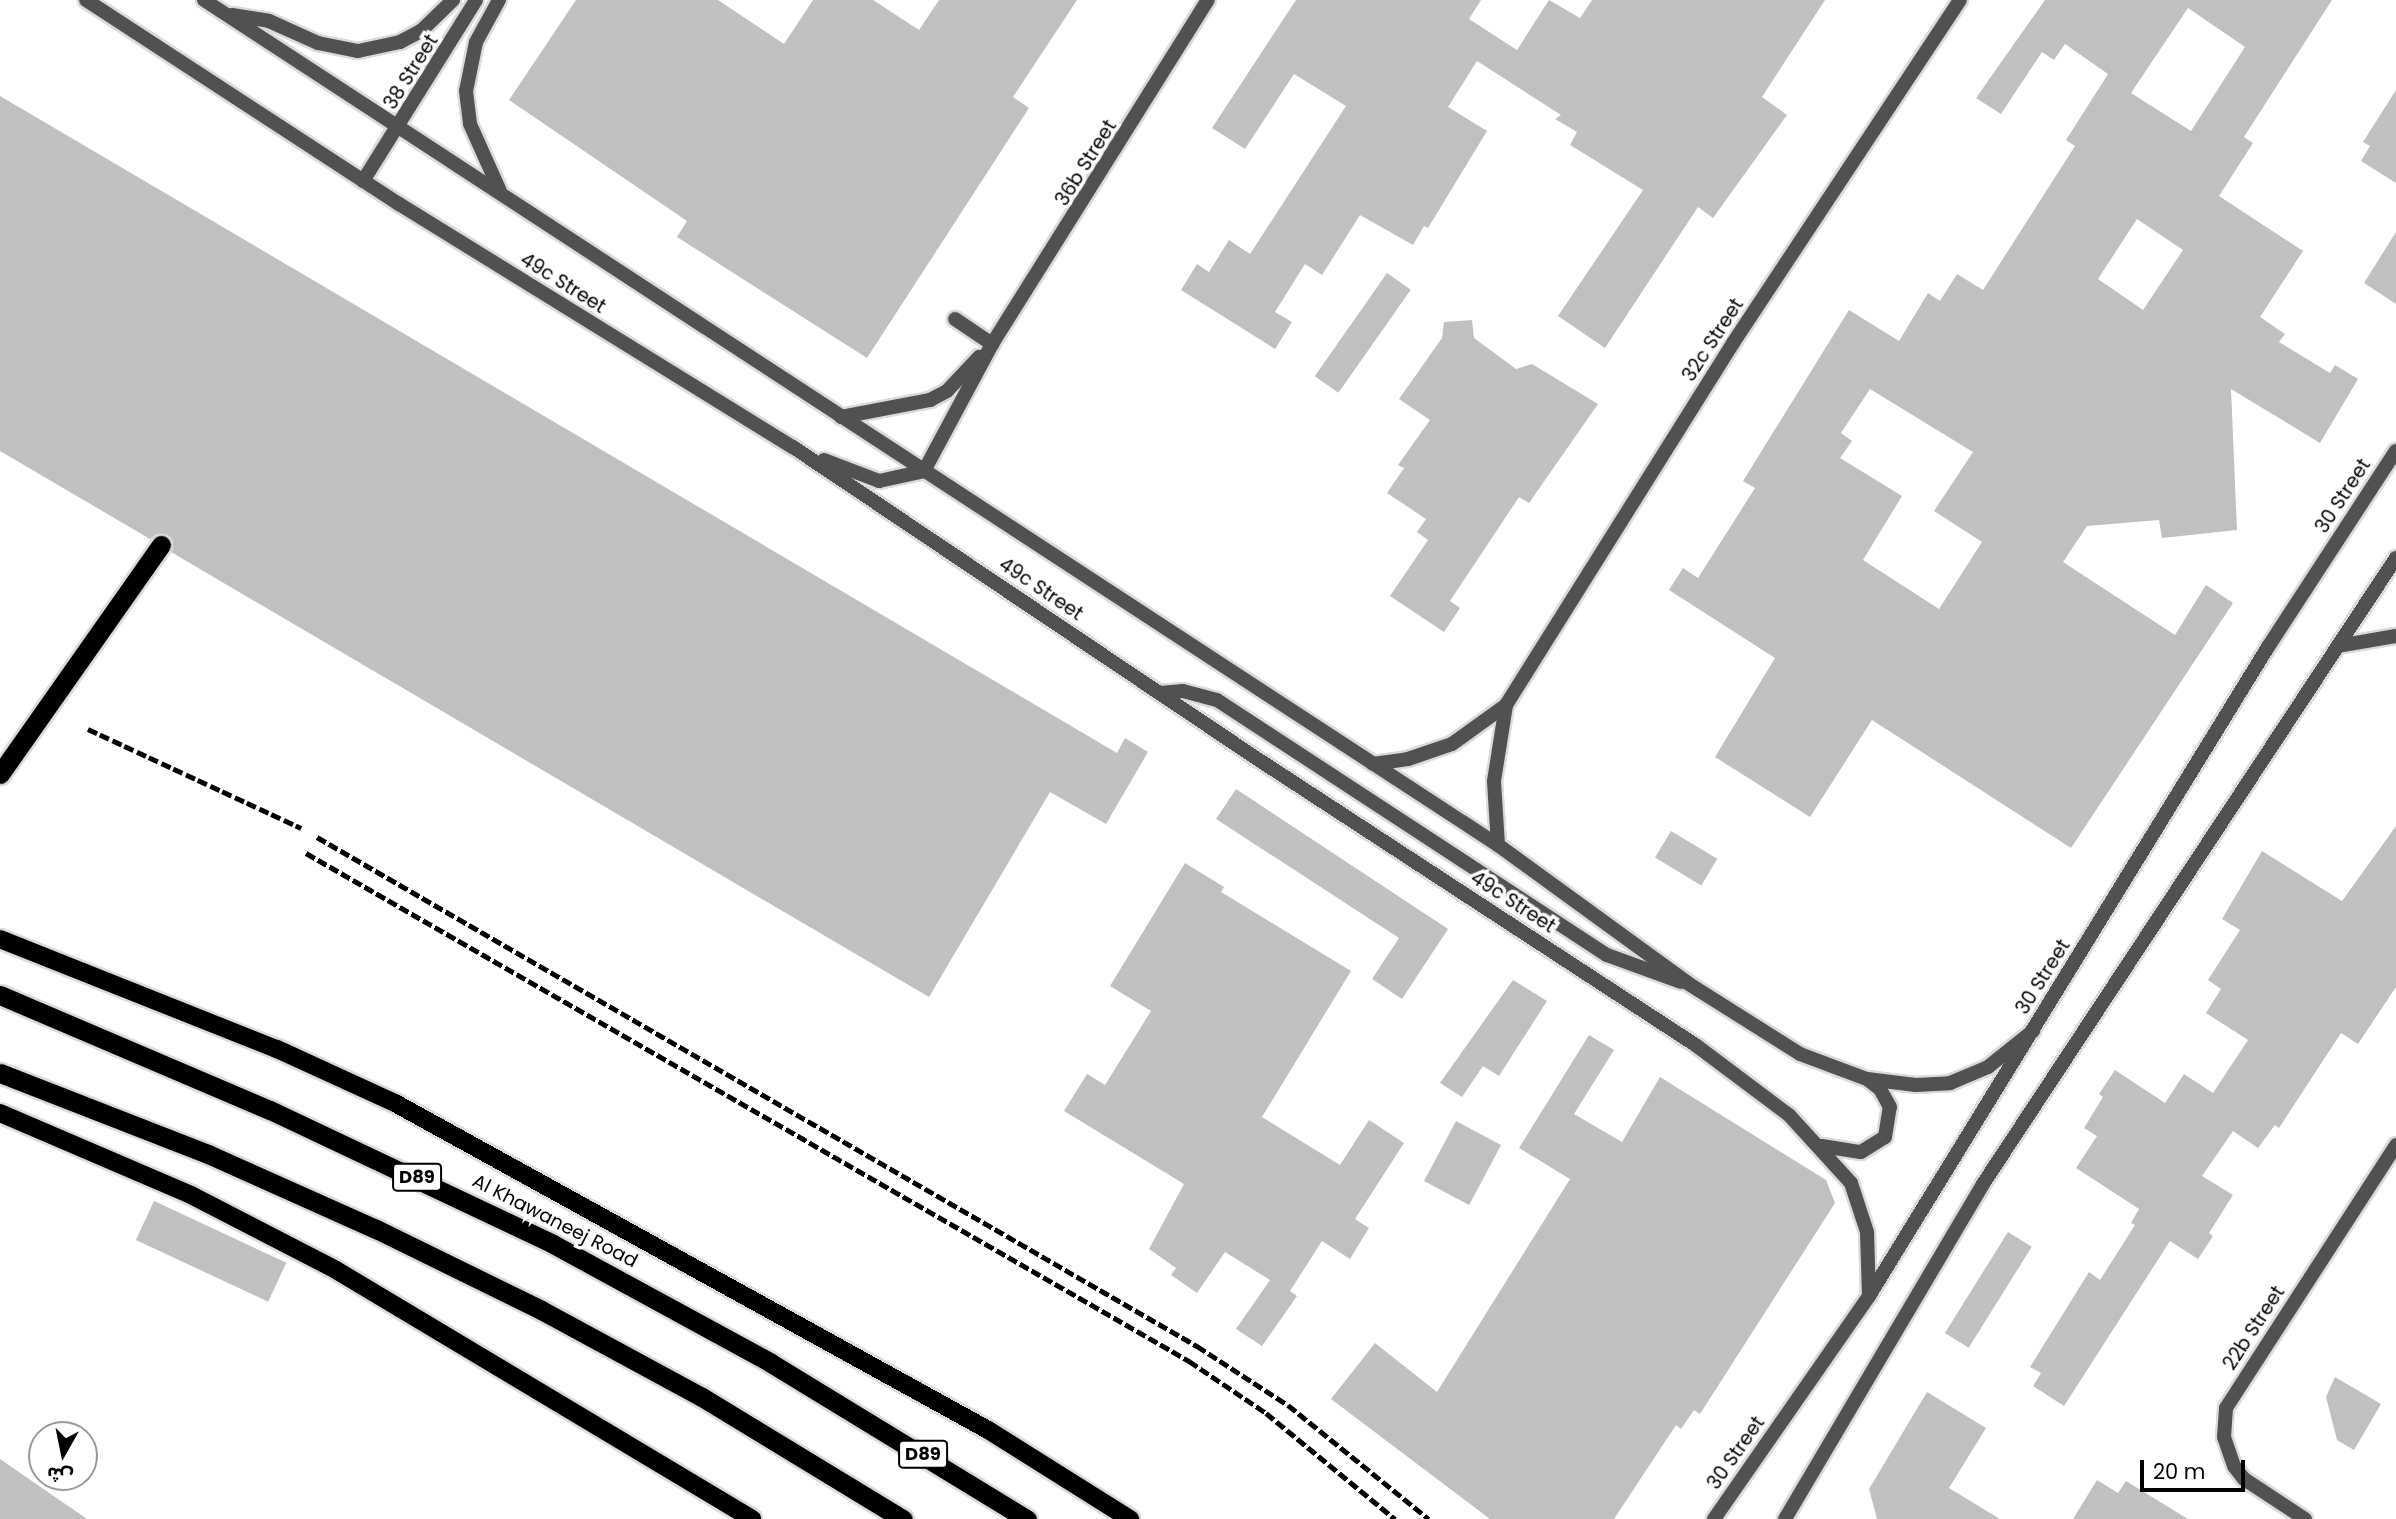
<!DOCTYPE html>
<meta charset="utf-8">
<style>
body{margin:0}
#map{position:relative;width:2396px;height:1519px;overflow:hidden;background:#fff;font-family:Poppins,"Noto Sans Arabic",sans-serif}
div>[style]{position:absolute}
.building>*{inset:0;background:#c0c0c0;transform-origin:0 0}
.roads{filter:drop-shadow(2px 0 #dbdbdb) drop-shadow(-2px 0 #dbdbdb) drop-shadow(0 2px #dbdbdb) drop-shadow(0 -2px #dbdbdb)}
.minor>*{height:14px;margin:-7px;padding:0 7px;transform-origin:7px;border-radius:7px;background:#515151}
.tertiary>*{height:14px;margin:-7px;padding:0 7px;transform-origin:7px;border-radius:7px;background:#515151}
.primary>*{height:18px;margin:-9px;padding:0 9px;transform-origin:9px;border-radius:9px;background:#000}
.trunk>*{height:19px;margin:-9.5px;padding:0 9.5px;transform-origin:9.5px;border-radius:9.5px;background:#000}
.rail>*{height:5px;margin-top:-2.5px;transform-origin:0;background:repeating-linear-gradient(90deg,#000 0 10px,transparent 0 13.5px)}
span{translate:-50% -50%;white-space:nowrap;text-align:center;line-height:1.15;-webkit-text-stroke:7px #fff;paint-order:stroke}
.shield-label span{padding:2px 5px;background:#fff;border:2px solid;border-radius:5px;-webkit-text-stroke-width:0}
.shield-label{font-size:18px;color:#000;font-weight:700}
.street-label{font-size:19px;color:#000}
.north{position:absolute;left:28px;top:1421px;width:70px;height:70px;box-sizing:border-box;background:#fff;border:2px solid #999;border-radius:50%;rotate:189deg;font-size:19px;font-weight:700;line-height:28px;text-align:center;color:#000}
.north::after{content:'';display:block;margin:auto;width:24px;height:32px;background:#000;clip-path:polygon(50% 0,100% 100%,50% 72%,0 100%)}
.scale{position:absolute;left:2140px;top:1460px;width:105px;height:32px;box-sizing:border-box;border:4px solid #000;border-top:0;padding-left:9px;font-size:21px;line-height:24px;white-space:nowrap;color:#000;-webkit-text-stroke:5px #fff;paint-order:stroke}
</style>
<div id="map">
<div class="building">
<div style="clip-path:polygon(576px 0,718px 0,784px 44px,813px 0,873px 0,919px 30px,939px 0,1077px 0,1013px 97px,1029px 108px,867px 358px,677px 237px,687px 221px,509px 100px)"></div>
<div style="clip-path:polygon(1296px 0,1481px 0,1469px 19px,1517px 50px,1549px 0,1580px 18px,1592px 0,1825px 0,1762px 97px,1787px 115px,1713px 218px,1698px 207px,1605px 348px,1558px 316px,1643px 190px,1570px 145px,1577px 132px,1555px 119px,1561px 115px,1477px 61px,1448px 107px,1487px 131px,1428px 228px,1424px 226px,1413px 245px,1360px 215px,1322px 275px,1305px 264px,1275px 312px,1292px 322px,1275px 349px,1181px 290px,1197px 264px,1209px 272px,1229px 240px,1250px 254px,1346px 106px,1294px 74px,1245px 149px,1212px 128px)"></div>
<div style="clip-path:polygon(evenodd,2045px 0,2332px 0,2244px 137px,2253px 143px,2219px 196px,2303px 251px,2260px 317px,2285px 334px,2279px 342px,2330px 373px,2335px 365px,2358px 379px,2320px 443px,2231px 389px,2237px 530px,2162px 538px,2159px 520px,2087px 526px,2063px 562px,2175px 635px,2206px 585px,2233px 603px,2071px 848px,1872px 720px,1810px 817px,1715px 757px,1775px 658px,1669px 590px,1683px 568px,1698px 578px,1755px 488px,1743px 481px,1849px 310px,1899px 341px,1928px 293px,1940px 301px,1957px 274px,1983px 290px,2075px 146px,2066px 140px,2108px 74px,2065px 44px,2054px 60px,2042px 52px,2001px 114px,1976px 98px,2045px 0,2188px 8px,2245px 47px,2191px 131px,2131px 93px,2188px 8px,2045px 0,2137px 219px,2183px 250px,2143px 310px,2098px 279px,2137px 219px,2045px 0,1870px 389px,1973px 452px,1934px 511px,1982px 542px,1939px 609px,1863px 560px,1902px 496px,1840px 458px,1852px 441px,1841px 433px,1870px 389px)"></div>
<div style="clip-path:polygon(2396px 90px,2396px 183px,2361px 161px,2370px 146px,2363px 142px)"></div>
<div style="clip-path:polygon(0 96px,1117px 753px,1125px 738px,1148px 752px,1106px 824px,1050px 792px,929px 997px,171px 552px,167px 535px,157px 534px,150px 539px,0 451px)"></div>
<div style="clip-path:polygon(2396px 232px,2396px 304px,2364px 283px)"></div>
<div style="left:1387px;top:273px;width:29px;height:126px;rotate:35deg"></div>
<div style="clip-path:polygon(1472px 320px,1474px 338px,1516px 369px,1532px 364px,1598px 404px,1529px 503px,1519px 497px,1450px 601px,1460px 608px,1444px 632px,1390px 596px,1428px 540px,1417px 532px,1426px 519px,1387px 493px,1404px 468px,1398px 465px,1430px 420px,1399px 399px,1442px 338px,1444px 322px)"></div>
<div style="clip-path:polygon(1236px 789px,1448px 929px,1402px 999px,1372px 979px,1399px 938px,1216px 819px)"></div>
<div style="clip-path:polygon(2396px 826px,2396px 987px,2358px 1044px,2341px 1033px,2279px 1128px,2275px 1125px,2258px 1148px,2233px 1131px,2202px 1176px,2233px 1195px,2209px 1233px,2213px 1236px,2198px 1259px,2170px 1241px,2064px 1406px,2033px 1386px,2041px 1373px,2030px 1367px,2089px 1272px,2100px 1280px,2135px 1225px,2131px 1223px,2139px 1209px,2076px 1168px,2097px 1136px,2084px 1128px,2103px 1097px,2099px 1094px,2115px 1070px,2165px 1103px,2184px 1074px,2213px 1093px,2248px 1040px,2206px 1013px,2221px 989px,2208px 980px,2240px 930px,2222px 919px,2262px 851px,2342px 901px)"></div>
<div style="left:1671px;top:831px;width:54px;height:31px;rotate:31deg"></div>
<div style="clip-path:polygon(1185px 863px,1224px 887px,1221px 892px,1351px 971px,1262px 1117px,1340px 1165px,1369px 1120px,1404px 1143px,1355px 1219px,1369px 1228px,1350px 1259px,1322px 1241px,1290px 1291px,1297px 1296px,1262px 1346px,1236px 1329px,1270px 1280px,1225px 1252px,1197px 1293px,1171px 1275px,1176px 1268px,1149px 1249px,1184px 1184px,1064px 1111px,1087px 1074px,1105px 1085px,1151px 1011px,1110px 986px)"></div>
<div style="clip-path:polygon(1513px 980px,1547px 1001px,1499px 1076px,1483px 1066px,1462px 1097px,1440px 1083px)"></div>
<div style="clip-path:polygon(1589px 1035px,1614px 1050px,1574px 1114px,1622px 1142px,1660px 1077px,1826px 1180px,1835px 1203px,1700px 1414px,1694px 1410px,1681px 1429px,1676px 1425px,1614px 1519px,1490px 1519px,1331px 1399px,1375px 1343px,1437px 1392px,1570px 1179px,1519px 1148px)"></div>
<div style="left:1456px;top:1121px;width:51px;height:68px;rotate:28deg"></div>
<div style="left:154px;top:1201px;width:146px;height:43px;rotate:25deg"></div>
<div style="left:2008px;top:1232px;width:28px;height:119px;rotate:32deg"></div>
<div style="clip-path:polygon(2335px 1377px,2381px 1404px,2354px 1450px,2337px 1440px,2326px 1397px)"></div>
<div style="clip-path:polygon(1927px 1392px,1986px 1428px,1949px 1488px,2000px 1519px,1877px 1519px,1869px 1489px)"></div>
<div style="clip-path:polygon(0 1459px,87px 1519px,0 1519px)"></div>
<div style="clip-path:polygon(2097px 1480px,2118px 1493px,2126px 1481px,2188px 1519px,2073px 1519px)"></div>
</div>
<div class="roads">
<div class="minor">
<div style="left:955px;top:319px;width:45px;rotate:34deg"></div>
<div style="left:841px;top:417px;width:91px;rotate:-10.8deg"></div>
<div style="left:930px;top:400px;width:19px;rotate:-28deg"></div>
<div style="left:947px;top:391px;width:47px;rotate:-46.7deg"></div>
<div style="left:924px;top:471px;width:144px;rotate:-61.8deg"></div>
<div style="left:992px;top:344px;width:406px;rotate:-57.9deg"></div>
<div style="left:2338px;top:646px;width:59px;rotate:-9.8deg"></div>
<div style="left:1373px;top:764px;width:35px;rotate:-8deg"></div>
<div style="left:1408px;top:759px;width:46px;rotate:-18.8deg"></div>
<div style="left:1452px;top:744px;width:67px;rotate:-35.8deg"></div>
<div style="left:1506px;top:705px;width:427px;rotate:-57.9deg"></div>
<div style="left:1733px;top:343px;width:411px;rotate:-56.5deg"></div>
<div style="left:1498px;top:845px;width:64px;rotate:-93.6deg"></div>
<div style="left:1494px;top:781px;width:77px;rotate:-81deg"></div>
<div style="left:2305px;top:1519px;width:73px;rotate:-146.7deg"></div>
<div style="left:2244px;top:1479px;width:16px;rotate:-128deg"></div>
<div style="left:2234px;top:1466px;width:31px;rotate:-109deg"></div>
<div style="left:2224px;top:1437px;width:29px;rotate:-86deg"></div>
<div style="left:2226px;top:1408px;width:313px;rotate:-57.1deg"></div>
</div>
<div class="tertiary">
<div style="left:86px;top:0;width:374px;rotate:33.1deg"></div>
<div style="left:399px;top:204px;width:463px;rotate:31.7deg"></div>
<div style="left:793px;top:447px;width:554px;rotate:33.89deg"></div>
<div style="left:1253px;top:756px;width:530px;rotate:33.15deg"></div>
<div style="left:1697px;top:1046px;width:115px;rotate:36.9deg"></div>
<div style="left:1789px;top:1115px;width:92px;rotate:47.6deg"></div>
<div style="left:1851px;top:1183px;width:52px;rotate:71.9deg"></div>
<div style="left:1867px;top:1232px;width:64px;rotate:88.2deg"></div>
<div style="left:204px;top:0;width:1545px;rotate:33.15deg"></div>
<div style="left:1498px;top:845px;width:236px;rotate:36deg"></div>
<div style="left:1689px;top:984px;width:131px;rotate:32.2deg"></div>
<div style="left:1800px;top:1054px;width:72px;rotate:20.5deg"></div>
<div style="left:1867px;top:1079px;width:49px;rotate:7deg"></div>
<div style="left:1916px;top:1085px;width:34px;rotate:-3deg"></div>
<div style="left:1950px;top:1083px;width:41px;rotate:-22.8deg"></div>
<div style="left:1988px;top:1067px;width:58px;rotate:-38.7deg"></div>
<div style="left:499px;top:0;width:48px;rotate:118.7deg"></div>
<div style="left:476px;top:42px;width:50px;rotate:101.5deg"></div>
<div style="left:466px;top:91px;width:33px;rotate:83deg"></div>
<div style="left:470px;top:124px;width:73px;rotate:65.9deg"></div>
<div style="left:232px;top:15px;width:37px;rotate:9deg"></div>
<div style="left:269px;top:21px;width:54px;rotate:24.2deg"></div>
<div style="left:318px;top:43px;width:41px;rotate:11.3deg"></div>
<div style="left:358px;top:51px;width:43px;rotate:-12.1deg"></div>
<div style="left:400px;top:42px;width:24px;rotate:-28deg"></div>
<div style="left:421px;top:31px;width:45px;rotate:-44.1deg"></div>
<div style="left:363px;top:181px;width:213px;rotate:-58deg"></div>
<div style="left:824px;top:460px;width:59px;rotate:20.9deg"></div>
<div style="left:879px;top:481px;width:46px;rotate:-12.5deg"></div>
<div style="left:1160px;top:693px;width:23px;rotate:-5deg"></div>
<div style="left:1183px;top:691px;width:35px;rotate:15deg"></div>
<div style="left:1217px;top:700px;width:466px;rotate:33.2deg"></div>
<div style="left:1607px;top:955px;width:79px;rotate:20deg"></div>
<div style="left:1822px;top:1146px;width:39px;rotate:9deg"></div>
<div style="left:1861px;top:1152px;width:28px;rotate:-32deg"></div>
<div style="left:1885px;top:1137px;width:30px;rotate:-81deg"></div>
<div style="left:1890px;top:1107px;width:21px;rotate:-119deg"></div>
<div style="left:1880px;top:1089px;width:16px;rotate:-142deg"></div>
<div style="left:1714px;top:1519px;width:272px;rotate:-55.2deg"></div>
<div style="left:1869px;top:1296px;width:762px;rotate:-58.42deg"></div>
<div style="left:2268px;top:647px;width:234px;rotate:-56.9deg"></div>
<div style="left:1785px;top:1519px;width:389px;rotate:-59.4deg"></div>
<div style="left:1983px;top:1184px;width:750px;rotate:-56.59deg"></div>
</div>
<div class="primary">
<div style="left:0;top:939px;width:298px;rotate:21.7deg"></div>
<div style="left:277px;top:1049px;width:130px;rotate:24.6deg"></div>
<div style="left:395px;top:1103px;width:677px;rotate:28.87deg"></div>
<div style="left:988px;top:1430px;width:168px;rotate:32.1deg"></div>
<div style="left:0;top:1113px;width:208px;rotate:23.2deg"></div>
<div style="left:191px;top:1195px;width:163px;rotate:27.3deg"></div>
<div style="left:336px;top:1270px;width:485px;rotate:30.9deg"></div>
</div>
<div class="trunk">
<div style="left:0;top:774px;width:280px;rotate:-54.9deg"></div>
<div style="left:0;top:995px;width:293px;rotate:23.1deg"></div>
<div style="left:270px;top:1110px;width:313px;rotate:25.3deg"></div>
<div style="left:553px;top:1244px;width:248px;rotate:28.6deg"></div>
<div style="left:771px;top:1363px;width:300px;rotate:31.4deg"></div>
<div style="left:0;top:1073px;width:223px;rotate:21.3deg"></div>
<div style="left:208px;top:1154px;width:184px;rotate:24.1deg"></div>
<div style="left:376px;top:1229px;width:184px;rotate:26.1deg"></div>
<div style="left:541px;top:1310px;width:183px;rotate:28.4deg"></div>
<div style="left:702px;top:1397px;width:235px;rotate:31.3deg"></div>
</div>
</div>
<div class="rail">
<div style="left:88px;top:729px;width:235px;rotate:24.9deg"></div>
<div style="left:317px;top:837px;width:1017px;rotate:30.05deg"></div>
<div style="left:1197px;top:1346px;width:108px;rotate:33deg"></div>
<div style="left:1288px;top:1405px;width:181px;rotate:39deg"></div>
<div style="left:306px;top:853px;width:1019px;rotate:29.91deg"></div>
<div style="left:1189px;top:1361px;width:93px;rotate:34deg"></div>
<div style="left:1266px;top:1413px;width:167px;rotate:39.4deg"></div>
</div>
<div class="shield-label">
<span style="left:417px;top:1177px">D89</span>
<span style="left:923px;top:1454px">D89</span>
</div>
<div class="street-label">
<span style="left:411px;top:72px;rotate:-58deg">38 Street</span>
<span style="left:1086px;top:163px;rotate:-58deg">36b Street</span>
<span style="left:563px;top:283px;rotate:32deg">49c Street</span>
<span style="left:1713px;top:340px;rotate:-57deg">32c Street</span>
<span style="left:2343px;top:496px;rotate:-57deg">30 Street</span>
<span style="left:1041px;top:589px;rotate:34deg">49c Street</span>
<span style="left:1513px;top:902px;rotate:33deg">49c Street</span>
<span style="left:2043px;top:977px;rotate:-58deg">30 Street</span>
<span style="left:555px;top:1221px;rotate:27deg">Al Khawaneej Road</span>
<span style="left:2254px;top:1328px;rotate:-57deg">22b Street</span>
<span style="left:1736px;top:1453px;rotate:-55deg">30 Street</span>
</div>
<div class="north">ش</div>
<div class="scale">20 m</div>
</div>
